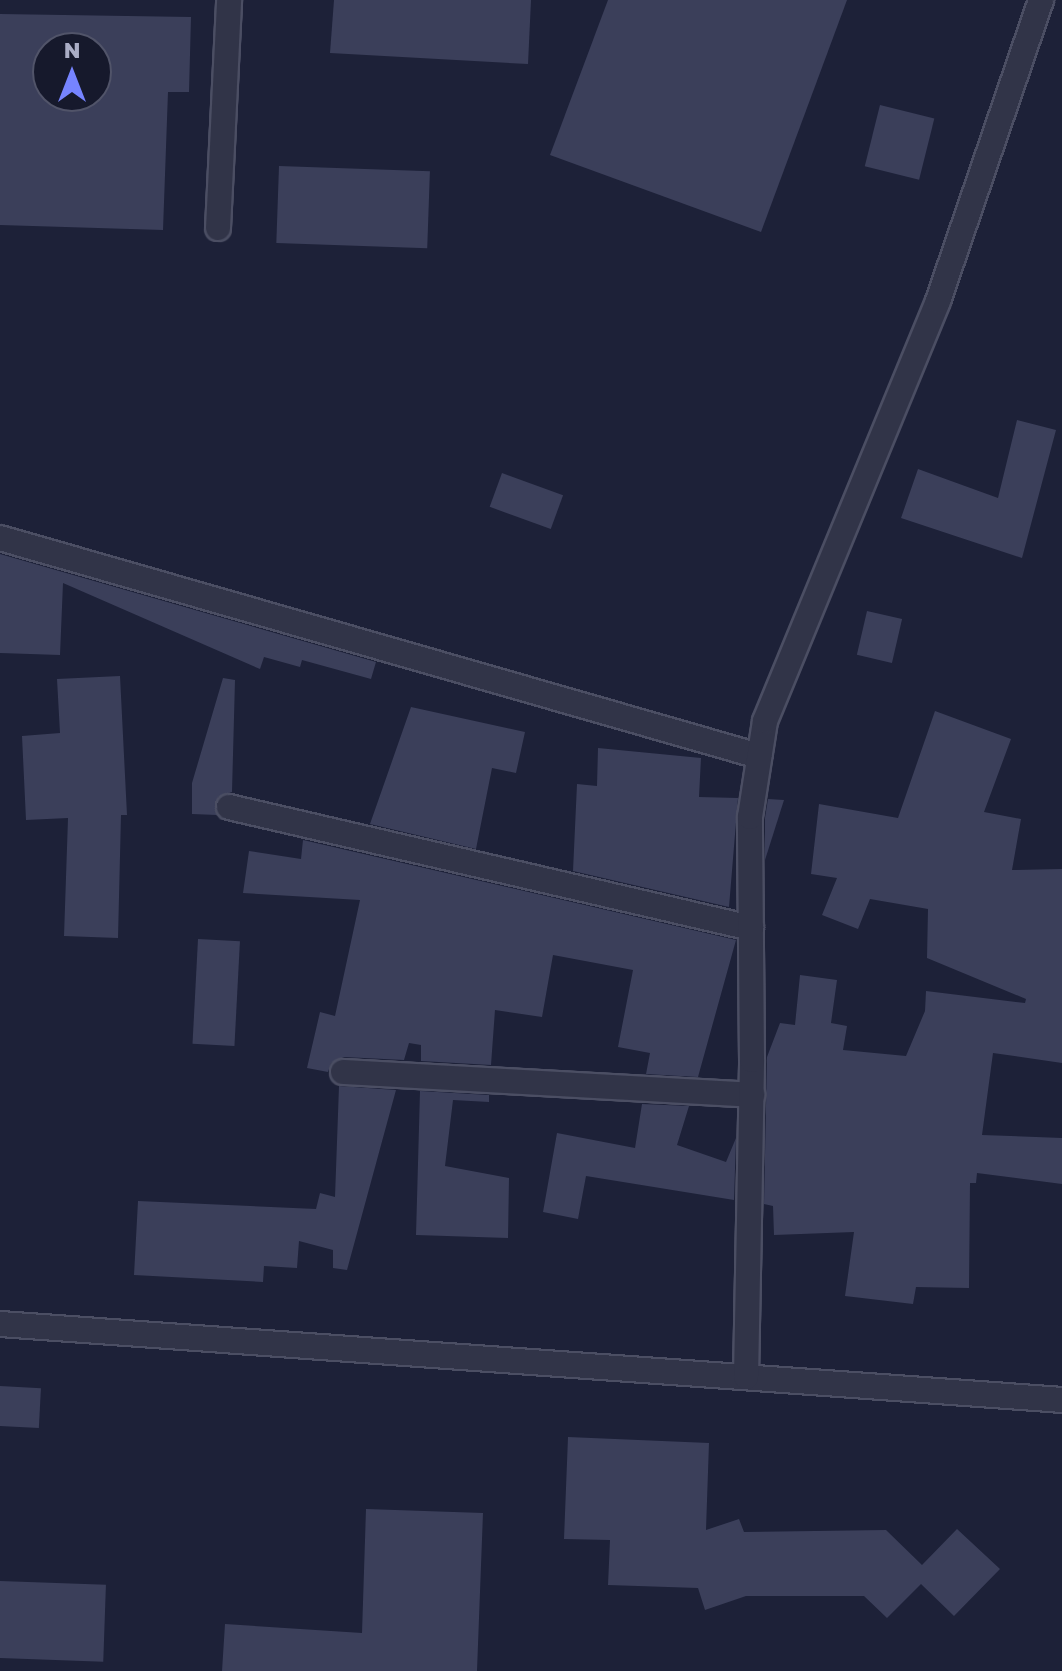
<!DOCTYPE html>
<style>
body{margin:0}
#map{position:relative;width:1062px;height:1671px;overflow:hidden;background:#1d2138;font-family:"Golos Text",sans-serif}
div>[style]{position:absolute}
.building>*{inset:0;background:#3b3f5a;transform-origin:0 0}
.roads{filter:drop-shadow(2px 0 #4b4e63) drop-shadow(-2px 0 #4b4e63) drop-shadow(0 2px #4b4e63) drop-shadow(0 -2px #4b4e63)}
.minor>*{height:24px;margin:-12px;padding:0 12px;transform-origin:12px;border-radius:12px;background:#313448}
span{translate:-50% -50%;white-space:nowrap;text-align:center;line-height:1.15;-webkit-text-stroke:8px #16192c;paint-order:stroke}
.north{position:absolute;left:32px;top:32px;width:80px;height:80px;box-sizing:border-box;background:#16192c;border:2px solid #515469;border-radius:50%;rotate:0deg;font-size:22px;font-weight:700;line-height:32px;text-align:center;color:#aaadc5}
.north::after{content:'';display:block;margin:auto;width:28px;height:36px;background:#7684ff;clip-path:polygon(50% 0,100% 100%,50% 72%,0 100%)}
</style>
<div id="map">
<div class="building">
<div style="clip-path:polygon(334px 0,531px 0,528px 64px,330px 53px)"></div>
<div style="clip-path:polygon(608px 0,847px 0,761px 232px,550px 155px)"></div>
<div style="clip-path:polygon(evenodd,0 14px,191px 17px,189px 92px,168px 92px,163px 230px,0 225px,0 14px,48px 48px,96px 48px,96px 96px,48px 96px,48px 48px)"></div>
<div style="left:880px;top:105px;width:56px;height:63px;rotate:14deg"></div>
<div style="left:279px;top:166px;width:151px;height:77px;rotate:2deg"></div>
<div style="clip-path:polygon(1017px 420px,1056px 430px,1022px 558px,901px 518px,918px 469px,998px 498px)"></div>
<div style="left:502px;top:473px;width:65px;height:36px;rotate:20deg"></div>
<div style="clip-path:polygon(0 554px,376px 662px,371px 679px,302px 660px,300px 667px,264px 657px,260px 669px,63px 583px,60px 655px,0 653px)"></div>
<div style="left:867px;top:611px;width:36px;height:45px;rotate:13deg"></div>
<div style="clip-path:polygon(120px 676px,127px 815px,121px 815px,118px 938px,64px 936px,68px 818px,26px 820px,22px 736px,60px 733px,57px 679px)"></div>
<div style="clip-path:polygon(223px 678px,235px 680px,232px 792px,218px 797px,217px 815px,192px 814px,192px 783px)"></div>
<div style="clip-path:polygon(411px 707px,525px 732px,516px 773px,492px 768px,476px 849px,370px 824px)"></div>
<div style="clip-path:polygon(935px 711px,1011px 739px,984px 812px,1021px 819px,1012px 870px,1062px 869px,1062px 1063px,993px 1053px,982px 1135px,1062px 1138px,1062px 1184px,977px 1173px,976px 1183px,970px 1183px,969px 1288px,916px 1287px,913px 1304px,845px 1296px,854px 1232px,774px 1235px,773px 1206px,764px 1204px,767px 1057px,780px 1023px,795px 1025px,800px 975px,837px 980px,831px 1023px,847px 1026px,843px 1050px,906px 1056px,925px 1011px,926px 991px,1025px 1003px,1026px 999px,927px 958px,928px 909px,870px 899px,858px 929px,822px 915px,837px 878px,811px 874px,819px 804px,898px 818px)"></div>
<div style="clip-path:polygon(598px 748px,701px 758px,699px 797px,738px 798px,729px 907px,573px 871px,577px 784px,597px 786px)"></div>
<div style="clip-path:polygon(768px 799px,784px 800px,765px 860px,765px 818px)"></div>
<div style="clip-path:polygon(303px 840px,736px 940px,698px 1077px,646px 1074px,650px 1053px,618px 1047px,633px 970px,553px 955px,542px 1017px,495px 1010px,491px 1065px,421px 1061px,421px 1045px,409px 1043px,404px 1060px,344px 1057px,331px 1063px,328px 1072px,307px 1068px,320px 1012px,335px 1016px,360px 900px,243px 893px,249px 851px,301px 859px)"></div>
<div style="left:198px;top:939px;width:42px;height:105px;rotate:3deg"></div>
<div style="clip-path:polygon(339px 1086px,396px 1090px,347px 1270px,333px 1268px,333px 1250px,299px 1241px,297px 1268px,264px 1266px,263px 1282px,134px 1275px,138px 1201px,316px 1209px,320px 1193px,335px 1197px)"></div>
<div style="clip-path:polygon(420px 1091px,489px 1095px,489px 1102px,453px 1100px,445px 1166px,509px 1178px,508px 1238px,416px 1235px)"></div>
<div style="clip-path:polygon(642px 1104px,689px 1106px,677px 1145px,726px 1162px,736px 1138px,734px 1200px,586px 1176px,578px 1219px,543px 1212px,557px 1133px,635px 1148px)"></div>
<div style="left:0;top:1386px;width:41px;height:40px;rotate:3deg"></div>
<div style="clip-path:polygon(568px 1437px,709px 1443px,706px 1530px,739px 1519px,744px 1532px,886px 1530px,922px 1565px,957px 1529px,1000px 1569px,954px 1616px,921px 1584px,887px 1618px,864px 1596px,746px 1596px,705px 1610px,698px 1588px,608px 1585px,610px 1540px,564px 1539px)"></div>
<div style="clip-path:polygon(366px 1509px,483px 1513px,477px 1671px,222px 1671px,225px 1624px,362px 1633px)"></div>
<div style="left:0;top:1581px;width:106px;height:77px;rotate:2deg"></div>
</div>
<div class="roads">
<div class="minor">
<div style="left:218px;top:228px;width:228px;rotate:-87.2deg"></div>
<div style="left:0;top:538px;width:790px;rotate:16.03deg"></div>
<div style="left:229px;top:807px;width:536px;rotate:13.05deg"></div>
<div style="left:343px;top:1072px;width:410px;rotate:3.2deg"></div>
<div style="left:0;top:1324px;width:1065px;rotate:4.09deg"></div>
<div style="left:746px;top:1377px;width:317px;rotate:-88.9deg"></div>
<div style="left:752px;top:1060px;width:243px;rotate:-90.5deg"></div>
<div style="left:750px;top:817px;width:97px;rotate:-81.1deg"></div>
<div style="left:765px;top:721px;width:454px;rotate:-67.6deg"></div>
<div style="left:938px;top:301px;width:318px;rotate:-71.1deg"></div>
</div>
</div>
<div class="north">N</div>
</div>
